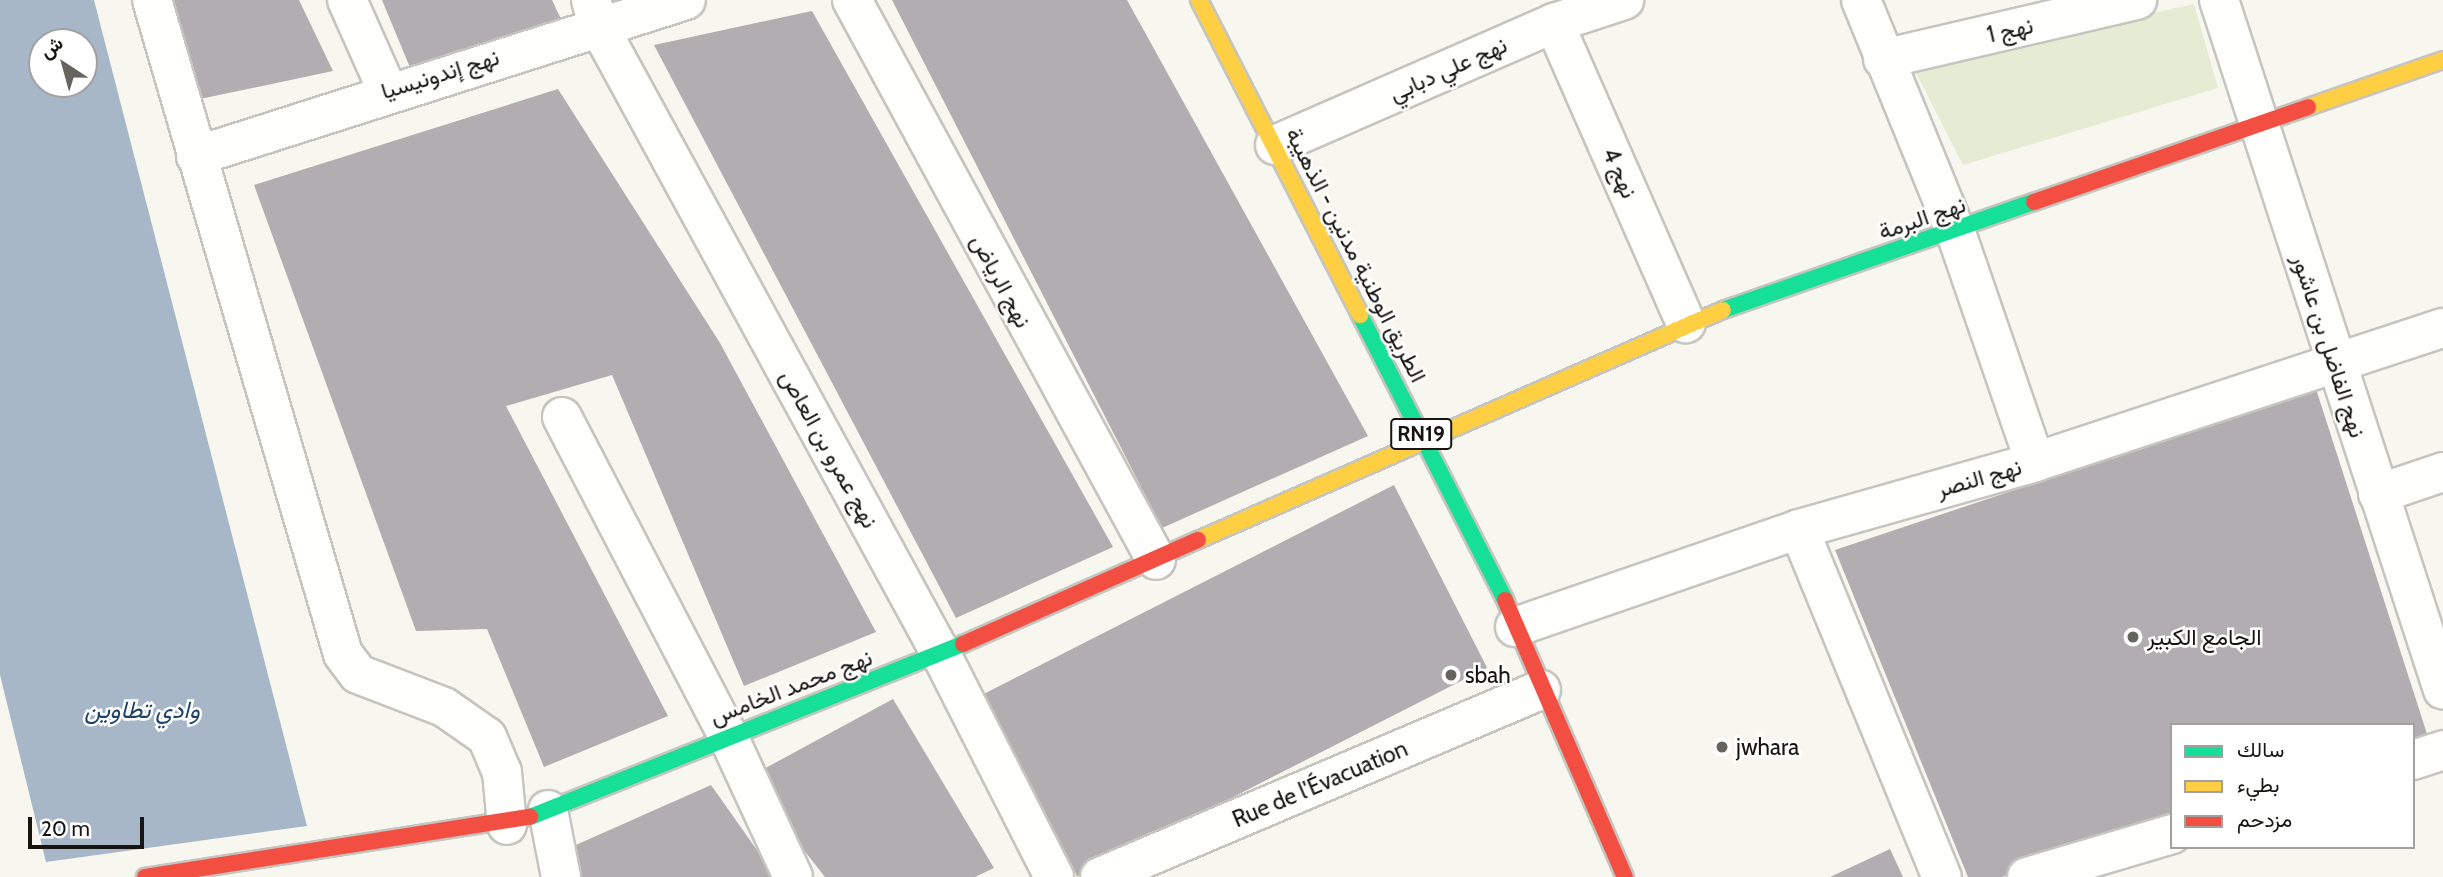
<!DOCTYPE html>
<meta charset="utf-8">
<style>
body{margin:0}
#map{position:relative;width:2443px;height:877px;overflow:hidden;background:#f8f7ef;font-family:Cabin,Vazirmatn,sans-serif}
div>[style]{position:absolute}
.green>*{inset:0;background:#e6ebd4}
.water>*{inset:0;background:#a7b7c8}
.building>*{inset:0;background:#b2adb0;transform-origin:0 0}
.roads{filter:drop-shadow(2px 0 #c5c4be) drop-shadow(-2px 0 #c5c4be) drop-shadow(0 2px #c5c4be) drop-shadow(0 -2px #c5c4be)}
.street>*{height:38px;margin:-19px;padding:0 19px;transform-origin:19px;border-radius:19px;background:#fefefd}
.fast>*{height:16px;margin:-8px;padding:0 8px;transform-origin:8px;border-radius:8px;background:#16e098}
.slow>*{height:16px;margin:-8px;padding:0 8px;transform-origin:8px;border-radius:8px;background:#ffcf43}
.jam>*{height:16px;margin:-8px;padding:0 8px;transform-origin:8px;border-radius:8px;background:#f24e42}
.dots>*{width:19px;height:19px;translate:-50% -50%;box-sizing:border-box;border:4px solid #fff;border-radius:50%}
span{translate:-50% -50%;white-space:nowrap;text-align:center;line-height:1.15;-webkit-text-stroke:5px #fff;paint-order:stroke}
.shield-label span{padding:2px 5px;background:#fff;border:2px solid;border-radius:5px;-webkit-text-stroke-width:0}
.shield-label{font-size:21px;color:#161511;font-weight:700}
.street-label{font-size:23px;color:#161511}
.poi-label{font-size:23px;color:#161511}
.left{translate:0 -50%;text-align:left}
.water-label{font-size:24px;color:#1e436a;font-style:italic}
.legend{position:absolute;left:2170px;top:723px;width:245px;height:126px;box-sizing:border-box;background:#fff;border:2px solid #a2a1a0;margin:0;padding:9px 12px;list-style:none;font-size:21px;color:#161511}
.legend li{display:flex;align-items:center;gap:14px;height:35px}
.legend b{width:35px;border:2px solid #a2a1a0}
.north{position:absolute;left:28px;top:28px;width:70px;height:70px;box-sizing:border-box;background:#fff;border:2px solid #a2a1a0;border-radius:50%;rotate:324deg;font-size:19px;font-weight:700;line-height:28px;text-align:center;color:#161511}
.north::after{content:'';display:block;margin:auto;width:24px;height:32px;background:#65645f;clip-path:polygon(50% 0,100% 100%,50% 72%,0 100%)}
.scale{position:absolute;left:28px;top:817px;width:116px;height:32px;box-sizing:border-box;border:4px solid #161511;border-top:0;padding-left:9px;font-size:21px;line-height:24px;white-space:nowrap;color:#161511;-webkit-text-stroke:5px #fff;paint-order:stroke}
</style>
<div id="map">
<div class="green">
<div style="clip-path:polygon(2194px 4px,2218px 88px,1963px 165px,1913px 67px)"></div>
</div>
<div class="water">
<div style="clip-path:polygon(evenodd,0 0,94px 0,307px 826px,46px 862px,0 675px,0 0,42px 42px,84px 42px,84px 84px,42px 84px,42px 42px)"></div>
</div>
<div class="building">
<div style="clip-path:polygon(164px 0,299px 0,333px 71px,181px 103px)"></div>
<div style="clip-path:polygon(382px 0,552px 0,568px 34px,416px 82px)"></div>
<div style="clip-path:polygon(892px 0,1127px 0,1368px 436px,1162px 528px)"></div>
<div style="clip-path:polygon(812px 11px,1113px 547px,956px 618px,654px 45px)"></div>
<div style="clip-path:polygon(558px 89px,720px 343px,876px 632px,744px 686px,612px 375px,506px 406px,668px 716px,544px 767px,487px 629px,416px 631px,254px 185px)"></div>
<div style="clip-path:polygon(2316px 389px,2428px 737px,2413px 742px,2413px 725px,2172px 725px,2172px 821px,2002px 877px,1968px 877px,1835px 550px)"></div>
<div style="left:1394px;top:485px;width:205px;height:460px;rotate:63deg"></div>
<div style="clip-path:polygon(893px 699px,994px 868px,975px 877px,825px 877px,747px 778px)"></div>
<div style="clip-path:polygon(711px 785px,776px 877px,572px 877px,560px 852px)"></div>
<div style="clip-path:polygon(1890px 849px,1903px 877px,1830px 877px)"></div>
</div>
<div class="roads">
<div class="street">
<div style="left:152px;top:0;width:681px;rotate:73.72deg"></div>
<div style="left:343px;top:654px;width:25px;rotate:53deg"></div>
<div style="left:358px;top:674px;width:92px;rotate:21deg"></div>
<div style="left:444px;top:707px;width:52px;rotate:34.9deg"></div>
<div style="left:487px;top:737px;width:38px;rotate:67deg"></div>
<div style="left:502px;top:772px;width:53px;rotate:84.6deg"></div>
<div style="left:347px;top:0;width:98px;rotate:66deg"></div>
<div style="left:591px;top:0;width:26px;rotate:74deg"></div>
<div style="left:598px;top:25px;width:716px;rotate:61.4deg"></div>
<div style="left:941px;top:654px;width:250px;rotate:63.1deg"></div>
<div style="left:852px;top:0;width:637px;rotate:61.5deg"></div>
<div style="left:1861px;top:0;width:248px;rotate:67.8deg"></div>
<div style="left:1955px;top:230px;width:245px;rotate:71deg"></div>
<div style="left:2219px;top:0;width:725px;rotate:72.01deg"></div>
<div style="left:1554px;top:23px;width:328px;rotate:66.3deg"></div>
<div style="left:1883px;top:59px;width:261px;rotate:-13.1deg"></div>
<div style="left:1275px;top:145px;width:305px;rotate:-23.6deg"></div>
<div style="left:1554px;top:23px;width:74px;rotate:-18.2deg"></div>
<div style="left:196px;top:156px;width:514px;rotate:-17.66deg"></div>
<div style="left:562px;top:417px;width:357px;rotate:62.5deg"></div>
<div style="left:727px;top:734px;width:157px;rotate:65.2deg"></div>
<div style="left:2378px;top:494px;width:69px;rotate:-18.7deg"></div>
<div style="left:1799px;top:529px;width:376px;rotate:67.7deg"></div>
<div style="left:1515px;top:627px;width:300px;rotate:-19deg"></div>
<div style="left:1799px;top:529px;width:245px;rotate:-15.8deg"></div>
<div style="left:2035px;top:462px;width:429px;rotate:-18.2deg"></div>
<div style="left:2413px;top:760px;width:32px;rotate:-18deg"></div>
<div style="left:548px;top:810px;width:68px;rotate:79deg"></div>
<div style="left:1100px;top:877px;width:479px;rotate:-23deg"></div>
<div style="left:2027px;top:877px;width:151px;rotate:-16.5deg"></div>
</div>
<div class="fast">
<div style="left:1723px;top:310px;width:329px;rotate:-19.2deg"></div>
<div style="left:1360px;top:315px;width:320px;rotate:63deg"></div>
<div style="left:530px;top:817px;width:466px;rotate:-21.8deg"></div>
</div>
<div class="slow">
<div style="left:1199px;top:0;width:354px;rotate:62.9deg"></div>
<div style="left:2308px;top:107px;width:143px;rotate:-19.2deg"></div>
<div style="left:1198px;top:540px;width:573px;rotate:-23.66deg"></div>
</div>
<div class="jam">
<div style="left:2034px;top:202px;width:290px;rotate:-19.1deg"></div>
<div style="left:1505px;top:600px;width:302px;rotate:66.6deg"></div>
<div style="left:963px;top:644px;width:257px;rotate:-23.9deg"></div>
<div style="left:145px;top:877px;width:390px;rotate:-8.9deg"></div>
</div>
</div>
<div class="dots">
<div style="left:2133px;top:637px;background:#65645f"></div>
<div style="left:1451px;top:675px;background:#65645f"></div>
<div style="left:1722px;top:747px;background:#65645f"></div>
</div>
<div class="shield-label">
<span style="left:1421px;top:434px">RN19</span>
</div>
<div class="street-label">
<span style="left:2010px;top:30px;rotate:-13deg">نهج 1</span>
<span style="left:1448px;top:69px;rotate:-24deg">نهج علي دبابي</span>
<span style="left:440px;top:74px;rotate:-17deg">نهج إندونيسيا</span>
<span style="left:1620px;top:173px;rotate:66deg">نهج 4</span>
<span style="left:1922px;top:218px;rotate:-19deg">نهج البرمة</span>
<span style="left:1356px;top:255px;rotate:63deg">الطريق الوطنية مدنين - الذهيبة</span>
<span style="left:1001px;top:281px;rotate:62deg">نهج الرياض</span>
<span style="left:2329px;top:346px;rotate:72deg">نهج الفاضل بن عاشور</span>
<span style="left:829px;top:449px;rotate:61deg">نهج عمرو بن العاص</span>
<span style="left:1979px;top:478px;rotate:-16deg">نهج النصر</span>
<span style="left:791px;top:687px;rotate:-21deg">نهج محمد الخامس</span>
<span style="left:1320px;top:784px;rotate:-23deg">Rue de l'Évacuation</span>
</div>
<div class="poi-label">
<span class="left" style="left:2147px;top:637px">الجامع الكبير</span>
<span class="left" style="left:1465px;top:675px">sbah</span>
<span class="left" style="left:1736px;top:747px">jwhara</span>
</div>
<div class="water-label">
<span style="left:142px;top:710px">وادي تطاوين</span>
</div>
<ul class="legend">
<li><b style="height:9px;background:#16e098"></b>سالك</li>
<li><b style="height:9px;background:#ffcf43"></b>بطيء</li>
<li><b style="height:9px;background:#f24e42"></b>مزدحم</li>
</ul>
<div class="north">ش</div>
<div class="scale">20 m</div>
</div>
